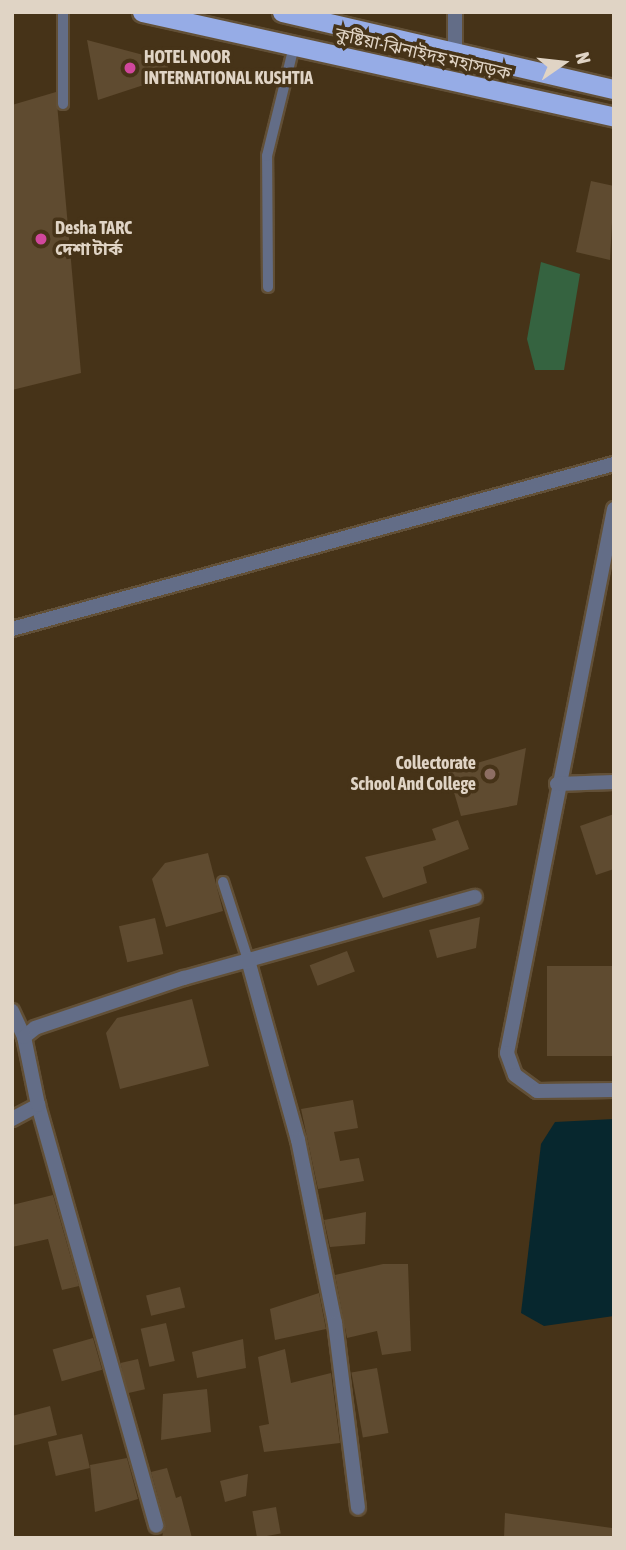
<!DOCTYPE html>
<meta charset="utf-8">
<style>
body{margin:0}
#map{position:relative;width:626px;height:1550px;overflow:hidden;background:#463318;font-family:"Asap Condensed","Noto Sans Bengali",sans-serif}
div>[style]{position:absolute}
.green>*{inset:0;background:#356340}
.water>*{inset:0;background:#07272e}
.building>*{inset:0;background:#5f4b30;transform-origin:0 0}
.roads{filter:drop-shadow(2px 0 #625037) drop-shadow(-2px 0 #625037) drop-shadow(0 2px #625037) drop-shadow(0 -2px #625037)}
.service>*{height:10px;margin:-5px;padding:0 5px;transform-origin:5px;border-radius:5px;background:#636d87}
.minor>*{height:14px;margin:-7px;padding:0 7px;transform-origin:7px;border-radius:7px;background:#636d87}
.trunk>*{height:19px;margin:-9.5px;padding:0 9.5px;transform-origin:9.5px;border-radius:9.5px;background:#96ace6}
.dots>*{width:19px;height:19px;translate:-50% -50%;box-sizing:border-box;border:4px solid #463318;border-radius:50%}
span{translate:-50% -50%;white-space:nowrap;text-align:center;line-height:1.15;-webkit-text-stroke:7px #463318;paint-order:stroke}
.street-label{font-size:18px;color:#e0d4c5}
.poi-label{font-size:18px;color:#e0d4c5;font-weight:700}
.left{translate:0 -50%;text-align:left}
.right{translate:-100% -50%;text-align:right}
.frame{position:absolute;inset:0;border:14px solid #e0d4c5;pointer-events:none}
.north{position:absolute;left:528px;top:28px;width:70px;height:70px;-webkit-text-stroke:5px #463318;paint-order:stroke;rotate:76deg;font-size:19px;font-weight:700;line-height:28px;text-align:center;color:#e0d4c5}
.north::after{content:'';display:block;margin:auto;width:24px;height:32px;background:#e0d4c5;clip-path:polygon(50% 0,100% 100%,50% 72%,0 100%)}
</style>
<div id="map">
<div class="green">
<div style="clip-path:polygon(541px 262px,580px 274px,564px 370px,535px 370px,527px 339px)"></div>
</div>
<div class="water">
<div style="clip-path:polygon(614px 1119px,614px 1316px,544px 1326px,521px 1313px,541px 1144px,555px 1122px)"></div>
</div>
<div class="building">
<div style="clip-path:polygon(87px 40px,166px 61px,171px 76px,98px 100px)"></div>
<div style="clip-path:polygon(56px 92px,81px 373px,12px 390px,12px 105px)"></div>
<div style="clip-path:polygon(591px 181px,614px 186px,610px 260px,576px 252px)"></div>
<div style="clip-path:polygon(526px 748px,517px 805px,461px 816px,448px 772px)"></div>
<div style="clip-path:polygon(614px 814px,614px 869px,596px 875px,580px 826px)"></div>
<div style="clip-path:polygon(458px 820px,469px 849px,423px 867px,427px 883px,383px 898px,365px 857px,436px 840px,432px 829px)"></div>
<div style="clip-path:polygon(208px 853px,223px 911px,166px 927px,152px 879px,165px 863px)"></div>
<div style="clip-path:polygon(480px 917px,476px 948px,437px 958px,429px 930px)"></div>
<div style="left:155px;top:918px;width:37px;height:37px;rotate:77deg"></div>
<div style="left:347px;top:951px;width:22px;height:40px;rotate:69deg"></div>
<div style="left:614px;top:966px;width:90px;height:67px;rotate:90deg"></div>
<div style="clip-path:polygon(192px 999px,209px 1066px,120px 1089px,106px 1033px,117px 1018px)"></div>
<div style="clip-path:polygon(353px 1100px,358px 1128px,334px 1132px,340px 1161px,359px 1158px,364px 1181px,318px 1189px,301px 1109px)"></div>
<div style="clip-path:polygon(53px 1195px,79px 1286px,62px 1290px,48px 1239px,12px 1247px,12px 1205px)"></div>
<div style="clip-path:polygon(366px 1212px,365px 1244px,330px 1247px,324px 1220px)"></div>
<div style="clip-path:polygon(383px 1264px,408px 1264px,411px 1351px,382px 1355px,377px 1331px,347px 1338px,335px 1275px)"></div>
<div style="left:180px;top:1287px;width:21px;height:35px;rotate:76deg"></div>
<div style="clip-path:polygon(319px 1293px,326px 1329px,275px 1340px,270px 1309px)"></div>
<div style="left:166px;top:1323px;width:39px;height:26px;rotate:77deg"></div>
<div style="left:93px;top:1338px;width:33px;height:42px;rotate:74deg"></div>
<div style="clip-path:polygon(243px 1339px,246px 1368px,197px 1378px,192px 1352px)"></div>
<div style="clip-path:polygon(285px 1349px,291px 1383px,331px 1373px,340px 1443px,264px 1452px,259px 1426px,269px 1424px,258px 1357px)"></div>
<div style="left:138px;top:1359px;width:31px;height:18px;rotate:77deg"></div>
<div style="left:377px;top:1368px;width:66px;height:26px;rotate:80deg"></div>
<div style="clip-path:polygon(207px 1389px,211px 1432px,161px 1440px,163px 1394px)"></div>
<div style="clip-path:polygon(50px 1406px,57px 1435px,12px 1446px,12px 1416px)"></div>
<div style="left:82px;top:1434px;width:35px;height:35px;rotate:77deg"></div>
<div style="clip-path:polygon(127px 1458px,138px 1499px,95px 1512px,90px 1465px)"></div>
<div style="clip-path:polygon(167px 1468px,176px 1498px,181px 1496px,192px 1538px,162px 1538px,165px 1523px,151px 1472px)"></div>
<div style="clip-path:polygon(248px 1474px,246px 1496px,225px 1502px,220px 1481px)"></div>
<div style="left:276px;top:1507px;width:27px;height:24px;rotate:80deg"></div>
<div style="clip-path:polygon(505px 1513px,612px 1528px,612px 1538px,504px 1538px)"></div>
</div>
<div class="roads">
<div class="service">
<div style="left:63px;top:12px;width:92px;rotate:90deg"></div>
<div style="left:268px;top:287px;width:131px;rotate:-90.4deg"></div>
<div style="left:267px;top:156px;width:113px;rotate:-76.2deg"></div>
<div style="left:223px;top:882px;width:82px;rotate:72.2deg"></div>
</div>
<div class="minor">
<div style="left:455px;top:12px;width:44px;rotate:90deg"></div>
<div style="left:614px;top:509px;width:554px;rotate:101.13deg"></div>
<div style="left:507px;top:1053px;width:23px;rotate:70deg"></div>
<div style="left:515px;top:1075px;width:27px;rotate:36deg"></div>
<div style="left:537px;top:1091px;width:77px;rotate:-0.7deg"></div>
<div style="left:12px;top:629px;width:624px;rotate:-15.33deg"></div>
<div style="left:557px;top:784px;width:57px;rotate:-2deg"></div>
<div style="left:248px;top:960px;width:187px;rotate:74.5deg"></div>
<div style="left:298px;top:1140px;width:187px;rotate:78.6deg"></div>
<div style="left:335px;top:1323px;width:186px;rotate:82.9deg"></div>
<div style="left:12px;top:1011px;width:29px;rotate:65deg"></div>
<div style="left:38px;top:1105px;width:437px;rotate:74.3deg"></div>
<div style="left:12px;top:1119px;width:30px;rotate:-28deg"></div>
<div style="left:38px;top:1105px;width:69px;rotate:-101.6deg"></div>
<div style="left:24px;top:1037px;width:14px;rotate:-39deg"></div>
<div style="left:35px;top:1028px;width:157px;rotate:-18.6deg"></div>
<div style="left:184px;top:978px;width:302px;rotate:-15.6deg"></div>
</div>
<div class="trunk">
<div style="left:142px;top:12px;width:484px;rotate:12.5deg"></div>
<div style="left:282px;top:12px;width:341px;rotate:13.1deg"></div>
</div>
</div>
<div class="dots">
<div style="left:130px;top:68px;background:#d1479c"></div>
<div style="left:41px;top:239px;background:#d1479c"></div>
<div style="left:490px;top:774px;background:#8d6e63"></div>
</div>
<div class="street-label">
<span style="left:423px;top:54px;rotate:13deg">কুষ্টিয়া-ঝিনাইদহ মহাসড়ক</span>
</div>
<div class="poi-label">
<span class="left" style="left:144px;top:68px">HOTEL NOOR<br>INTERNATIONAL KUSHTIA</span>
<span class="left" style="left:55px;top:239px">Desha TARC<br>দেশা টার্ক</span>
<span class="right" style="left:476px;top:774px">Collectorate<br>School And College</span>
</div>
<div class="frame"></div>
<div class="north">N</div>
</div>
